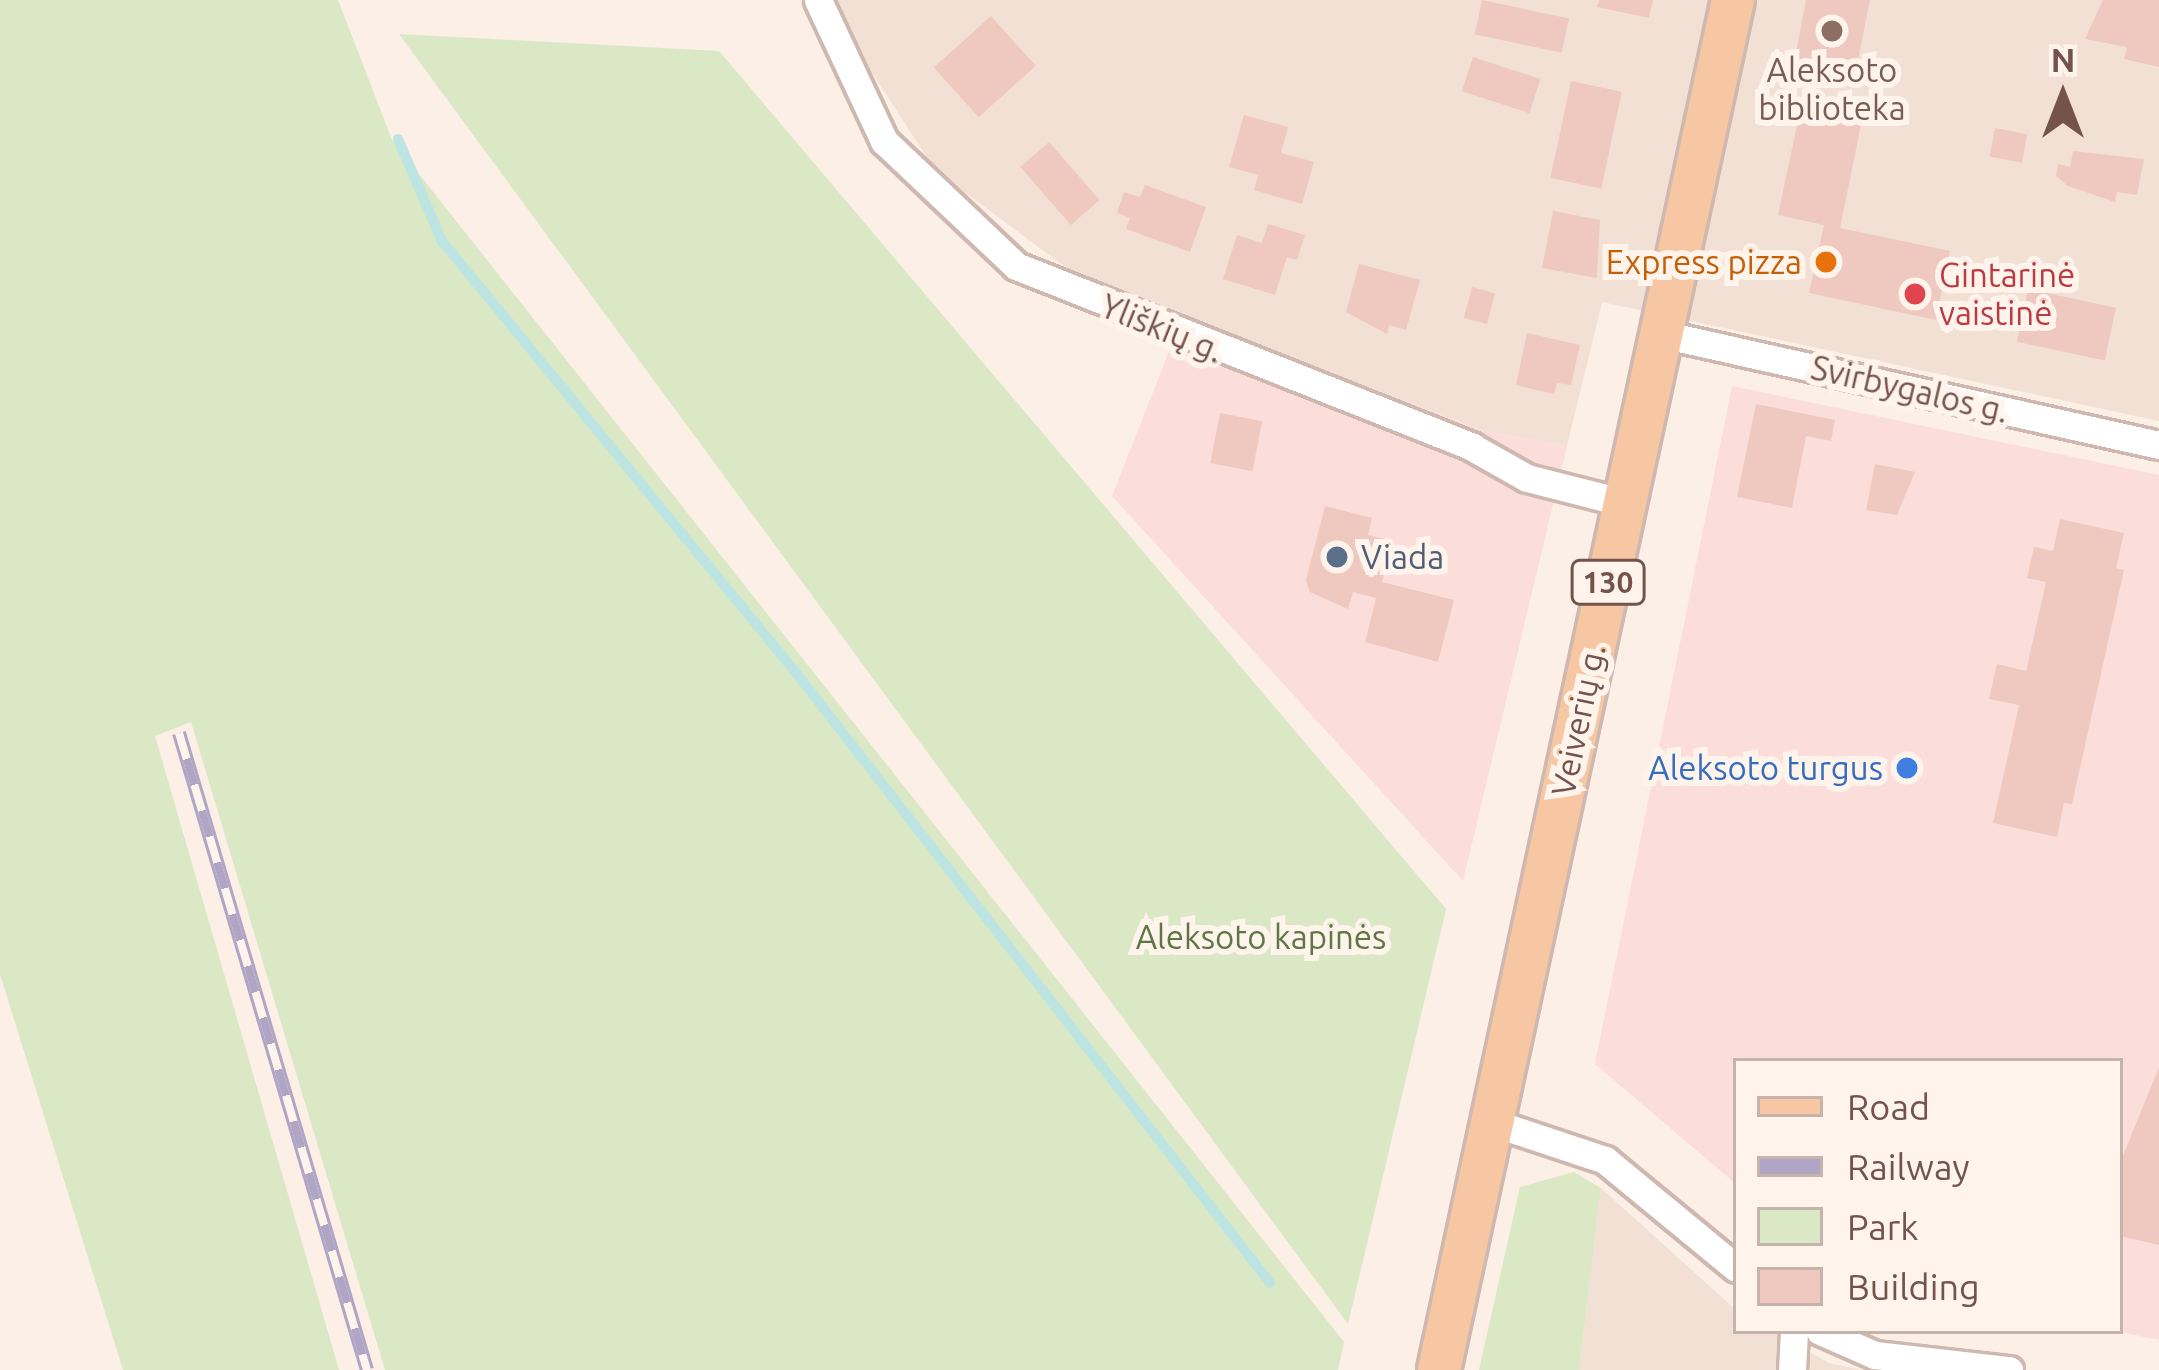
<!DOCTYPE html>
<meta charset="utf-8">
<style>
body{margin:0}
#map{position:relative;width:2159px;height:1370px;overflow:hidden;background:#fbefe6;font-family:Ubuntu,sans-serif}
div>[style]{position:absolute}
.residential>*{inset:0;background:#f2e0d5}
.commercial>*{inset:0;background:#fbdeda}
.green>*{inset:0;background:#dae8c5}
.stream>*{height:10px;margin:-5px;padding:0 5px;transform-origin:5px;border-radius:5px;background:#bce4e2}
.building>*{inset:0;background:#efc9bf;transform-origin:0 0}
.roads{filter:drop-shadow(3px 0 #ceb8b0) drop-shadow(-3px 0 #ceb8b0) drop-shadow(0 3px #ceb8b0) drop-shadow(0 -3px #ceb8b0)}
.street>*{height:27px;margin:-13.5px;padding:0 13.5px;transform-origin:13.5px;border-radius:13.5px;background:#fff}
.primary>*{height:42px;margin:-21px;padding:0 21px;transform-origin:21px;border-radius:21px;background:#f6c7a2}
.rail>*{height:14px;margin-top:-7px;transform-origin:0;background:repeating-linear-gradient(90deg,#fef4ec 0 27px,#b0a5c4 0 54px);box-sizing:border-box;border-block:3px solid #b0a5c4}
.dots>*{width:33px;height:33px;translate:-50% -50%;box-sizing:border-box;border:6px solid #fef4ec;border-radius:50%}
span{translate:-50% -50%;white-space:nowrap;text-align:center;line-height:1.15;-webkit-text-stroke:12px #fef4ec;paint-order:stroke}
.shield-label span{padding:3px 9px;background:#fef4ec;border:3px solid;border-radius:9px;-webkit-text-stroke-width:0}
.shield-label{font-size:30px;color:#73534c;font-weight:700}
.education-label{font-size:33px;color:#785e54}
.food-label{font-size:33px;color:#c56008}
.right{translate:-100% -50%;text-align:right}
.health-label{font-size:33px;color:#be3a42}
.left{translate:0 -50%;text-align:left}
.street-label{font-size:33px;color:#73534c}
.service-label{font-size:33px;color:#4e5e75}
.shop-label{font-size:33px;color:#366cbe}
.park-label{font-size:33px;color:#5e7845}
.legend{position:absolute;left:1733px;top:1058px;width:390px;height:276px;box-sizing:border-box;background:#fef4ec;border:3px solid #c6b4ac;margin:0;padding:15px 21px;list-style:none;font-size:36px;color:#73534c}
.legend li{display:flex;align-items:center;gap:24px;height:60px}
.legend b{width:60px;border:3px solid #c6b4ac}
.north{position:absolute;left:2003px;top:36px;width:120px;height:120px;-webkit-text-stroke:9px #fef4ec;paint-order:stroke;rotate:0deg;font-size:33px;font-weight:700;line-height:48px;text-align:center;color:#73534c}
.north::after{content:'';display:block;margin:auto;width:42px;height:54px;background:#73534c;clip-path:polygon(50% 0,100% 100%,50% 72%,0 100%)}
</style>
<div id="map">
<div class="residential">
<div style="clip-path:polygon(825px 0,2159px 0,2159px 421px,1602px 302px,1567px 446px,1485px 431px,1080px 278px,935px 170px)"></div>
<div style="clip-path:polygon(1601px 1188px,1736px 1310px,1736px 1331px,1773px 1331px,1829px 1363px,1861px 1370px,1579px 1370px)"></div>
</div>
<div class="commercial">
<div style="clip-path:polygon(1183px 316px,1485px 431px,1567px 446px,1463px 881px,1112px 496px)"></div>
<div style="clip-path:polygon(1732px 386px,2159px 475px,2159px 1340px,2116px 1331px,2120px 1061px,1736px 1061px,1736px 1184px,1595px 1064px)"></div>
</div>
<div class="green">
<div style="clip-path:polygon(0 0,338px 0,392px 140px,1344px 1342px,1338px 1370px,385px 1370px,191px 722px,155px 736px,339px 1370px,123px 1370px,0 974px)"></div>
<div style="clip-path:polygon(399px 34px,719px 51px,1446px 909px,1348px 1324px)"></div>
<div style="clip-path:polygon(1574px 1172px,1601px 1188px,1579px 1370px,1479px 1370px,1520px 1187px)"></div>
</div>
<div class="stream">
<div style="left:398px;top:139px;width:111px;rotate:66.7deg"></div>
<div style="left:442px;top:241px;width:560px;rotate:50.65deg"></div>
<div style="left:797px;top:674px;width:771px;rotate:52.16deg"></div>
</div>
<div class="building">
<div style="left:1482px;top:0;width:89px;height:35px;rotate:12deg"></div>
<div style="clip-path:polygon(1599px 0,1653px 0,1649px 18px,1597px 7px)"></div>
<div style="clip-path:polygon(1806px 0,1870px 0,1855px 75px,1794px 63px)"></div>
<div style="clip-path:polygon(2103px 0,2159px 0,2159px 67px,2124px 59px,2127px 47px,2085px 39px)"></div>
<div style="left:991px;top:16px;width:67px;height:77px;rotate:48deg"></div>
<div style="left:1473px;top:57px;width:71px;height:36px;rotate:18deg"></div>
<div style="left:1571px;top:81px;width:52px;height:99px;rotate:12deg"></div>
<div style="clip-path:polygon(1803px 97px,1864px 110px,1840px 228px,1950px 251px,1936px 320px,1809px 293px,1824px 225px,1778px 215px)"></div>
<div style="clip-path:polygon(1244px 115px,1288px 127px,1281px 153px,1314px 162px,1302px 204px,1254px 190px,1258px 175px,1229px 167px)"></div>
<div style="left:1995px;top:128px;width:33px;height:29px;rotate:11deg"></div>
<div style="left:1049px;top:142px;width:77px;height:38px;rotate:49deg"></div>
<div style="clip-path:polygon(2073px 151px,2144px 159px,2137px 195px,2117px 192px,2115px 202px,2068px 186px,2056px 176px,2058px 164px,2070px 167px)"></div>
<div style="clip-path:polygon(1145px 185px,1206px 207px,1190px 252px,1126px 229px,1130px 218px,1117px 213px,1124px 192px,1140px 197px)"></div>
<div style="clip-path:polygon(1553px 211px,1600px 220px,1597px 278px,1542px 268px)"></div>
<div style="clip-path:polygon(1268px 224px,1305px 235px,1297px 260px,1287px 257px,1275px 295px,1223px 279px,1237px 235px,1262px 243px)"></div>
<div style="clip-path:polygon(1359px 264px,1420px 280px,1406px 330px,1389px 325px,1387px 334px,1346px 312px)"></div>
<div style="left:1472px;top:287px;width:24px;height:32px;rotate:15deg"></div>
<div style="left:2028px;top:289px;width:90px;height:54px;rotate:12deg"></div>
<div style="clip-path:polygon(1527px 333px,1580px 345px,1571px 385px,1557px 383px,1554px 394px,1516px 385px)"></div>
<div style="clip-path:polygon(1756px 404px,1835px 420px,1831px 441px,1806px 436px,1792px 508px,1737px 497px)"></div>
<div style="left:1220px;top:413px;width:43px;height:51px;rotate:11deg"></div>
<div style="clip-path:polygon(1875px 464px,1915px 472px,1897px 515px,1866px 510px)"></div>
<div style="clip-path:polygon(1325px 506px,1372px 518px,1368px 535px,1393px 541px,1382px 582px,1454px 600px,1438px 662px,1365px 642px,1376px 598px,1353px 592px,1348px 609px,1310px 592px,1306px 580px)"></div>
<div style="clip-path:polygon(2060px 519px,2124px 533px,2116px 568px,2124px 570px,2072px 804px,2064px 803px,2057px 837px,1993px 823px,2019px 705px,1989px 699px,1997px 664px,2026px 671px,2046px 582px,2027px 578px,2034px 547px,2053px 551px)"></div>
<div style="clip-path:polygon(2159px 1067px,2159px 1245px,2120px 1236px,2120px 1163px)"></div>
</div>
<div class="roads">
<div class="street">
<div style="left:818px;top:0;width:156px;rotate:64.9deg"></div>
<div style="left:884px;top:141px;width:182px;rotate:43.4deg"></div>
<div style="left:1016px;top:266px;width:491px;rotate:21.6deg"></div>
<div style="left:1472px;top:447px;width:63px;rotate:29.4deg"></div>
<div style="left:1527px;top:478px;width:101px;rotate:14.3deg"></div>
<div style="left:1661px;top:334px;width:510px;rotate:12.57deg"></div>
<div style="left:1494px;top:1123px;width:117px;rotate:18.4deg"></div>
<div style="left:1605px;top:1160px;width:170px;rotate:39.5deg"></div>
<div style="left:1820px;top:1331px;width:60px;rotate:23.6deg"></div>
<div style="left:1875px;top:1355px;width:135px;rotate:6.4deg"></div>
<div style="left:1792px;top:1370px;width:39px;rotate:-87deg"></div>
</div>
<div class="primary">
<div style="left:1439px;top:1370px;width:1401px;rotate:-77.89deg"></div>
</div>
</div>
<div class="rail">
<div style="left:179px;top:733px;width:664px;rotate:73.56deg"></div>
</div>
<div class="dots">
<div style="left:1832px;top:31px;background:#8d6e63"></div>
<div style="left:1826px;top:262px;background:#e8710a"></div>
<div style="left:1915px;top:294px;background:#e0444e"></div>
<div style="left:1337px;top:557px;background:#5c6f8a"></div>
<div style="left:1907px;top:768px;background:#3f7fe0"></div>
</div>
<div class="shield-label">
<span style="left:1608px;top:582px">130</span>
</div>
<div class="education-label">
<span style="left:1832px;top:89px">Aleksoto<br>biblioteka</span>
</div>
<div class="food-label">
<span class="right" style="left:1802px;top:262px">Express pizza</span>
</div>
<div class="health-label">
<span class="left" style="left:1939px;top:294px">Gintarinė<br>vaistinė</span>
</div>
<div class="street-label">
<span style="left:1162px;top:328px;rotate:22deg">Yliškių g.</span>
<span style="left:1910px;top:389px;rotate:13deg">Svirbygalos g.</span>
<span style="left:1578px;top:720px;rotate:-78deg">Veiverių g.</span>
</div>
<div class="service-label">
<span class="left" style="left:1361px;top:557px">Viada</span>
</div>
<div class="shop-label">
<span class="right" style="left:1883px;top:768px">Aleksoto turgus</span>
</div>
<div class="park-label">
<span style="left:1261px;top:937px">Aleksoto kapinės</span>
</div>
<ul class="legend">
<li><b style="height:15px;background:#f6c7a2"></b>Road</li>
<li><b style="height:15px;background:#b0a5c4"></b>Railway</li>
<li><b style="height:33px;background:#dae8c5"></b>Park</li>
<li><b style="height:33px;background:#efc9bf"></b>Building</li>
</ul>
<div class="north">N</div>
</div>
